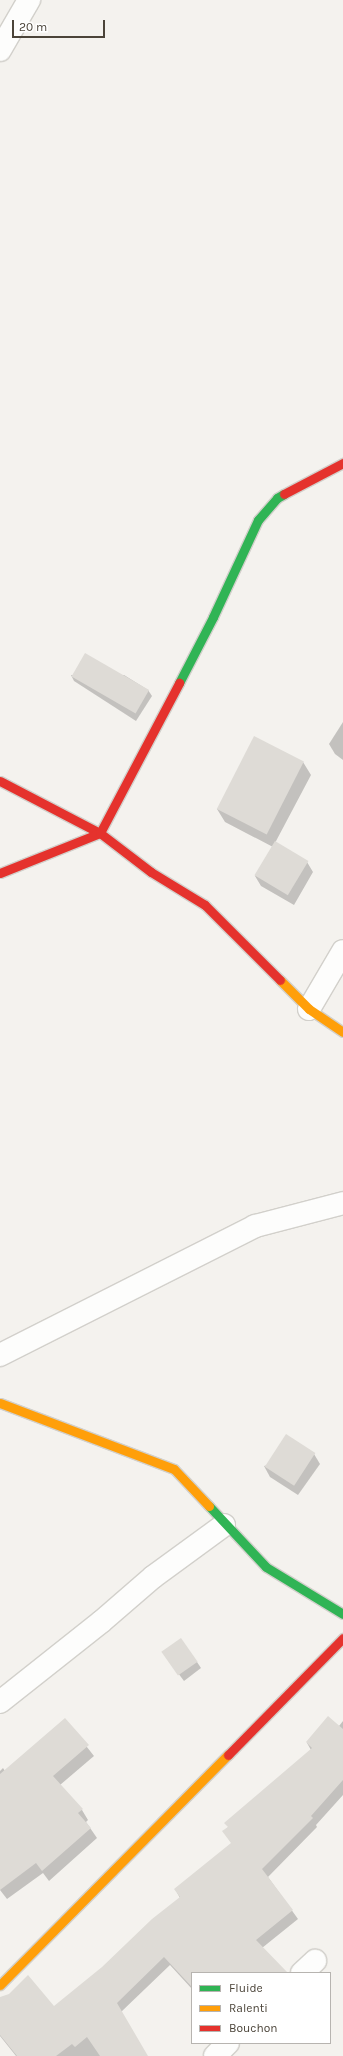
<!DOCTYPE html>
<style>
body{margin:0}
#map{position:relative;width:343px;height:2056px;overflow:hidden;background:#f4f2ee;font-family:Karla,sans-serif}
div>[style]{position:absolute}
.shadow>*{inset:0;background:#0003}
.building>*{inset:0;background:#dedbd6;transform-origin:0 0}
.roads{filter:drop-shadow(1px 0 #d2d0cb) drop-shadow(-1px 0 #d2d0cb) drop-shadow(0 1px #d2d0cb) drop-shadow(0 -1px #d2d0cb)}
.street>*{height:22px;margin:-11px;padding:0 11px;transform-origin:11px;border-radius:11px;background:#fdfdfc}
.fast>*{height:9px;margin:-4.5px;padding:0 4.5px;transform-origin:4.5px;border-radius:4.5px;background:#30b455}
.slow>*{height:9px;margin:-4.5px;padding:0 4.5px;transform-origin:4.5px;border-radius:4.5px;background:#ff9f0a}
.jam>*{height:9px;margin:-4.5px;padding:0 4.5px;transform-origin:4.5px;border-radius:4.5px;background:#e5322d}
span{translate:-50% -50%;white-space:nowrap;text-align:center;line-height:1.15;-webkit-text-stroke:3px #fff;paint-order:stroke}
.legend{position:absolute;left:191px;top:1972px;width:140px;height:72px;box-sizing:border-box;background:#fff;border:1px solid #b7b4b0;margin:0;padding:5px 7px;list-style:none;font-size:12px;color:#4b4439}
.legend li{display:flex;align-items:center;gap:8px;height:20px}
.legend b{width:20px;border:1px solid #b7b4b0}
.scale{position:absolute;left:12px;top:20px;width:93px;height:18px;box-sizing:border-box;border:2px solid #4b4439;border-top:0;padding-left:5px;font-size:12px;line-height:14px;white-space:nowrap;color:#4b4439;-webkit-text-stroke:3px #fff;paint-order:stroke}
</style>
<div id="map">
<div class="shadow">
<div style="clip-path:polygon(71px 675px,124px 675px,148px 690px,152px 696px,136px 721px,74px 681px)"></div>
<div style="clip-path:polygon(343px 722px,343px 760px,335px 754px,329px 744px)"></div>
<div style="clip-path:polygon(303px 762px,311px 775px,275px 843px,307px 862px,313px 872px,294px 905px,261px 886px,255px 876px,273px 847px,225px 822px,217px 809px)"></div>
<div style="clip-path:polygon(314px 1454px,320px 1464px,298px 1495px,270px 1477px,264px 1466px)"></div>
<div style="clip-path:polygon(166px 1657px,197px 1662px,201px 1668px,184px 1681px)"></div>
<div style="clip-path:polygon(65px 1719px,94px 1756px,60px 1785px,82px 1810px,88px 1820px,86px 1822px,97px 1838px,49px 1881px,43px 1873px,7px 1899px,0 1890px,0 1771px,3px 1768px,5px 1771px)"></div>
<div style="clip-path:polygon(343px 1721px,343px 1795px,316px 1825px,317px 1827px,268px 1877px,298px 1919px,262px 1948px,287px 1973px,192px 1973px,192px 1989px,170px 1965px,121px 2012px,142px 2056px,16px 2056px,0 2036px,0 1997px,54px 2007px,103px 1968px,180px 1898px,175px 1889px,232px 1844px,224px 1831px,311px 1750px,307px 1743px,339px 1726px)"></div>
</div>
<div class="building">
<div style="left:85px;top:653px;width:74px;height:27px;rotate:30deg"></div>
<div style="left:254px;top:736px;width:56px;height:82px;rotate:27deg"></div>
<div style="left:275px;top:841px;width:39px;height:40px;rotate:31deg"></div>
<div style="left:286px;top:1434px;width:35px;height:39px;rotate:33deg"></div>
<div style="left:181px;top:1638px;width:29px;height:24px;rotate:55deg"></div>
<div style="clip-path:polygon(328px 1716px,343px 1729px,343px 1780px,311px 1816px,313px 1818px,262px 1869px,293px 1910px,256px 1940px,288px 1973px,192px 1973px,191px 1986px,164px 1957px,117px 2003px,148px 2056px,100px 2056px,87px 2037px,75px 2047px,72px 2044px,56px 2056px,17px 2056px,0 2035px,0 1997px,9px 1994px,28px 1975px,54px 2006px,102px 1967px,152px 1919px,180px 1897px,174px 1889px,231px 1843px,222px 1831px,228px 1827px,224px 1823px,312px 1748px,306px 1742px)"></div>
<div style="clip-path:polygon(65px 1718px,89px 1745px,53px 1776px,83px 1809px,78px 1813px,91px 1828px,42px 1871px,36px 1863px,0 1890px,0 1774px)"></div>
</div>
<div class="roads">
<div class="street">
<div style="left:0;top:50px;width:58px;rotate:-59.9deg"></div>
<div style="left:309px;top:1009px;width:67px;rotate:-59.6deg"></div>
<div style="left:0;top:1355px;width:286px;rotate:-26.8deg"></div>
<div style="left:255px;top:1226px;width:91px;rotate:-14.6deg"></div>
<div style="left:0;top:1702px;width:129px;rotate:-38.4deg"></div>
<div style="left:101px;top:1622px;width:69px;rotate:-40.9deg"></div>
<div style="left:153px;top:1577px;width:88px;rotate:-36.2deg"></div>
<div style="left:302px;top:1973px;width:18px;rotate:-43deg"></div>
<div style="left:215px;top:2056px;width:18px;rotate:-45deg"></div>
</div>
<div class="fast">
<div style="left:179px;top:683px;width:74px;rotate:-62.7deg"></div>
<div style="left:213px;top:617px;width:107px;rotate:-65.1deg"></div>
<div style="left:258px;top:520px;width:29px;rotate:-49deg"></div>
<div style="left:277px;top:498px;width:8px;rotate:-30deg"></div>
<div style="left:209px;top:1506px;width:83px;rotate:46.9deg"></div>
<div style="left:266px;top:1567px;width:90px;rotate:31.4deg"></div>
</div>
<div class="slow">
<div style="left:280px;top:980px;width:41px;rotate:45deg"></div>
<div style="left:309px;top:1009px;width:41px;rotate:34.1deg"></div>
<div style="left:0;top:1403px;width:186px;rotate:20.8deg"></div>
<div style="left:174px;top:1469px;width:51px;rotate:46.6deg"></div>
<div style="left:0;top:1985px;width:324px;rotate:-45.3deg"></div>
</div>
<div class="jam">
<div style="left:284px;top:494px;width:67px;rotate:-27.7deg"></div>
<div style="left:0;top:781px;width:113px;rotate:27.5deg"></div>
<div style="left:100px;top:833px;width:64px;rotate:37.4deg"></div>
<div style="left:151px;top:872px;width:63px;rotate:31.4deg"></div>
<div style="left:205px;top:905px;width:106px;rotate:45deg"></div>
<div style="left:0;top:873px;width:108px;rotate:-21.8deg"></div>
<div style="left:100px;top:833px;width:170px;rotate:-62.2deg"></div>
<div style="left:228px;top:1755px;width:164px;rotate:-45.5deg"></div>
</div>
</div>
<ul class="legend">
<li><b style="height:5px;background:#30b455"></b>Fluide</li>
<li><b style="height:5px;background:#ff9f0a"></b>Ralenti</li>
<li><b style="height:5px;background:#e5322d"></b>Bouchon</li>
</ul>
<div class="scale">20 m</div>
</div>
